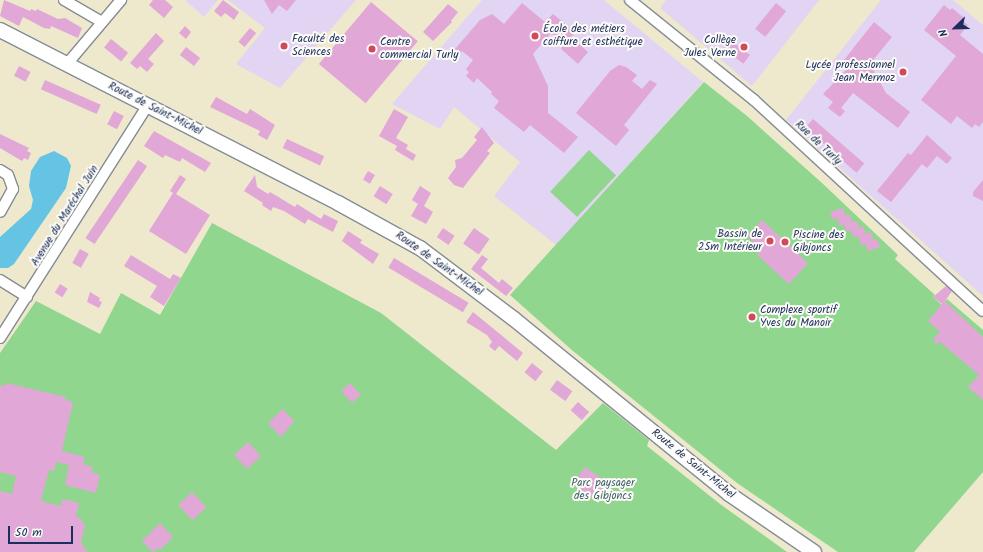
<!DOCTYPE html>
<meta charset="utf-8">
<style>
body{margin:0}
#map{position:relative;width:983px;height:552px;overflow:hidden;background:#eee8cd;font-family:Kalam,sans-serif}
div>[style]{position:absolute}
.built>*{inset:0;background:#e2d4f3}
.green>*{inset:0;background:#91d68f;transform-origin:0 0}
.water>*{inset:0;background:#65c4e3}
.building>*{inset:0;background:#e1a7d6;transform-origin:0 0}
.roads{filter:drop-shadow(1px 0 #848c96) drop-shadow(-1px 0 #848c96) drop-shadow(0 1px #848c96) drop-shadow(0 -1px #848c96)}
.street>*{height:10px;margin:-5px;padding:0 5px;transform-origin:5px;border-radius:5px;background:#fff}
.secondary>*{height:14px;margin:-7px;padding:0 7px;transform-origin:7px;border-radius:7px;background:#fff}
.dots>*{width:11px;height:11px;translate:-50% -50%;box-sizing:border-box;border:2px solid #fdfcf7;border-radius:50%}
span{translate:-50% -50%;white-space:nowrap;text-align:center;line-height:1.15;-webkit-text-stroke:4px #fdfcf7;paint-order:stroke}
.poi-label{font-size:11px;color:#1b2f5e}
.left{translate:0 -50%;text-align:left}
.right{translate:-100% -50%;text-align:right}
.street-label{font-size:11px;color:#1b2f5e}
.park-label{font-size:11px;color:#3e616d}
.north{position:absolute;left:935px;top:8px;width:40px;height:40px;-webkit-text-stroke:3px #fdfcf7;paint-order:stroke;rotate:247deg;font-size:11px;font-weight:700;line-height:16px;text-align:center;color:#1b2f5e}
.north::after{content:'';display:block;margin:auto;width:14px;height:18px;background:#1b2f5e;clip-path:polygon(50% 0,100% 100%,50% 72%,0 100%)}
.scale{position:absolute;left:8px;top:526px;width:65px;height:18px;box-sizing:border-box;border:2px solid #1b2f5e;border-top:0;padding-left:5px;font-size:12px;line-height:14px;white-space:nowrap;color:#1b2f5e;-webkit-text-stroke:3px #fdfcf7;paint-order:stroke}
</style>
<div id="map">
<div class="built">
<div style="clip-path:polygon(185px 0,218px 0,204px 17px)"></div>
<div style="clip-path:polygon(228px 0,356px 0,280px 88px,236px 64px,265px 28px)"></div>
<div style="clip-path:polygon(482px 0,604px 0,703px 82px,556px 245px,494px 196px,520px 162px,454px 107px,440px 129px,392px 104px)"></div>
<div style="clip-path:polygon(666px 0,819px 0,752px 86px,660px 8px)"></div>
<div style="clip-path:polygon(881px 0,953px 0,983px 25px,983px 296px,786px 120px)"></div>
</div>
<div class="green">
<div style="clip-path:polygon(704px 82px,747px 116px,822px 183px,898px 255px,895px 259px,935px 295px,933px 297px,942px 305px,947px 299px,983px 330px,983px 472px,914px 552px,838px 552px,737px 483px,573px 351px,510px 295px)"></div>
<div style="left:589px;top:150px;width:37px;height:57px;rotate:43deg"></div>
<div style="clip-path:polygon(212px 223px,381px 313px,556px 450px,603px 403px,649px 440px,647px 446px,720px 504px,787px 552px,0 552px,0 353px,36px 301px,100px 334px,121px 293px,160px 315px)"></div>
</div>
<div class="water">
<div style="clip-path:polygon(54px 151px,67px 158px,71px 166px,66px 188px,14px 264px,8px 268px,0 268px,0 237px,31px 209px,33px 200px,29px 186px,31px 171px,40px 157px)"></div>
</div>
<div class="building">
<div style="clip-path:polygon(4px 0,30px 11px,31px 9px,36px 11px,37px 9px,58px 19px,65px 18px,82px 28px,78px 38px,51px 26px,50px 29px,44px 28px,23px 17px,19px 26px,0 16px)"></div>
<div style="clip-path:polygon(153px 0,165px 0,173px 7px,164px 18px,149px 5px)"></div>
<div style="clip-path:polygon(223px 0,239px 12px,234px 20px,225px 13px,221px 17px,214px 11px)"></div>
<div style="clip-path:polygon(264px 0,296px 0,287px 11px,279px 5px,272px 14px)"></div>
<div style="left:371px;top:2px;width:61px;height:81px;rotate:40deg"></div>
<div style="clip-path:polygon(522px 3px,545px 22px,553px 14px,575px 32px,571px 37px,588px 52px,578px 64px,561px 49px,564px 44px,551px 33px,533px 54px,548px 86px,548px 113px,578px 137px,564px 153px,530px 125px,524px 132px,494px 108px,499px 101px,491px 94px,492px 92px,477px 78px,474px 83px,466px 76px,469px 72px,466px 69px,473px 60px,462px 51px,455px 61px,449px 56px,480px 20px,492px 14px,504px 24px)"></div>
<div style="left:776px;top:3px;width:13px;height:33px;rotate:39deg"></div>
<div style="clip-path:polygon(448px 4px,458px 12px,451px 21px,452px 22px,433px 41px,423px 32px)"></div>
<div style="clip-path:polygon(944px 5px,950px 10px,952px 8px,964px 18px,962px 20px,968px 25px,960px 35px,983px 54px,983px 122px,979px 127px,975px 124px,972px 128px,957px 116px,951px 124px,921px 100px,956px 56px,924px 30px)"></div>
<div style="clip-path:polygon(874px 22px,892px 37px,870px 64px,886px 93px,910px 112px,898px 128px,853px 93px,841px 108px,845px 111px,840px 117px,828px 108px,833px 102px,823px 94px,846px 70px,840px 65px)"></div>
<div style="clip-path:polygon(185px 26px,191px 32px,186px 39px,179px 33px)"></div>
<div style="left:250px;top:28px;width:8px;height:18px;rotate:40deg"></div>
<div style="clip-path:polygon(156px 33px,164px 41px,148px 59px,154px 64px,147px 72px,140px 66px,137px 69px,130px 63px)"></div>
<div style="left:111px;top:39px;width:22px;height:11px;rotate:39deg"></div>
<div style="left:730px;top:40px;width:25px;height:11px;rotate:37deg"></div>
<div style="left:186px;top:47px;width:18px;height:10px;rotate:38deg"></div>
<div style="clip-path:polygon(619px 65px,626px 67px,637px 75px,632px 81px,642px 89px,650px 80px,657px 84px,624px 125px,629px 130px,616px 146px,576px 113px,610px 71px)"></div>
<div style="left:19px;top:66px;width:13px;height:11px;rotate:27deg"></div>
<div style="left:45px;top:80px;width:61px;height:10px;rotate:24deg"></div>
<div style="clip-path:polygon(216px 97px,247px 114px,250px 109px,275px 125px,267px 140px,258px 135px,260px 131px,210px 107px)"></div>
<div style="clip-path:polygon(394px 109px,408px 117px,396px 138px,408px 145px,406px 149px,416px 155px,413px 161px,395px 150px,397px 146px,379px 136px)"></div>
<div style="left:114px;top:111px;width:11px;height:15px;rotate:27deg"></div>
<div style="left:813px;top:119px;width:68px;height:12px;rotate:41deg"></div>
<div style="clip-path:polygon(482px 127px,494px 143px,487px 151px,490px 153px,463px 188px,454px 185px,448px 178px,456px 167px,455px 160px,462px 158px,477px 140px,474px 137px)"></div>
<div style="clip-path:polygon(154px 131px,211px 163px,205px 172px,182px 158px,180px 162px,165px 155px,163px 158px,144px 146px)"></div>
<div style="clip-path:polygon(0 134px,29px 148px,27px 151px,31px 153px,28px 160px,24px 158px,22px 161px,0 148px)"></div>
<div style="clip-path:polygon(927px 135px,952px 158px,947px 164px,937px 156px,927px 168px,922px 164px,891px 202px,877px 191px,908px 153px,911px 155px)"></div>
<div style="left:287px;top:139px;width:41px;height:10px;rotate:25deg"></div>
<div style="left:138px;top:160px;width:11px;height:94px;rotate:34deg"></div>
<div style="left:368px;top:171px;width:8px;height:10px;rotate:30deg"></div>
<div style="clip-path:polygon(180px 175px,186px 179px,176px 194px,210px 215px,186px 254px,149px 231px,173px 193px,170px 191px)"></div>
<div style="clip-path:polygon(255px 175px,257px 187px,268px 194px,270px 192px,295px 207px,297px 204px,321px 219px,324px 214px,338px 221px,333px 232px,308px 219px,305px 224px,284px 211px,273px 207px,271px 211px,262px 205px,263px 203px,244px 191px)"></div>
<div style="clip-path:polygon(983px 180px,983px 201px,973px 196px,973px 192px)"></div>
<div style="left:380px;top:186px;width:15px;height:12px;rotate:32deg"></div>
<div style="clip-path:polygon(420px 186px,431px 193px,424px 206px,433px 212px,426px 224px,411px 216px,418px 204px,412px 200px)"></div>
<div style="clip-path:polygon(843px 208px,845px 215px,849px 214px,852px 222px,857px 221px,859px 228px,863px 226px,866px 234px,871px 232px,873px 240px,877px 239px,880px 247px,868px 251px,865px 244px,861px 245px,858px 236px,853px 237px,851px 230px,847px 232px,844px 225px,840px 226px,837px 218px,833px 220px,830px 212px)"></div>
<div style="clip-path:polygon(762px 220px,808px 263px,789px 284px,757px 255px,762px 250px,747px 236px)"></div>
<div style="left:443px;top:228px;width:14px;height:11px;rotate:34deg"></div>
<div style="left:474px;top:228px;width:19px;height:19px;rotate:35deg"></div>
<div style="clip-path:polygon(348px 231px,362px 240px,360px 243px,379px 254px,373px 264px,342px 241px)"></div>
<div style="left:80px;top:249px;width:10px;height:16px;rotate:29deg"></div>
<div style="clip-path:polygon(131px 255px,170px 279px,173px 274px,181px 278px,164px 306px,150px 297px,157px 286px,124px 266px)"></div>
<div style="clip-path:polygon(482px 255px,488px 259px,481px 268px,499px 283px,502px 279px,513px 288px,506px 296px,471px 269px)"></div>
<div style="left:394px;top:258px;width:87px;height:11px;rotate:31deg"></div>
<div style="left:60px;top:284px;width:9px;height:10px;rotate:32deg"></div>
<div style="clip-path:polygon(946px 286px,952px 291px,945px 301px,983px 337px,983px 400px,968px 387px,979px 375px,940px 342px,935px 344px,934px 338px,940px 332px,928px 321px,942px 304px,933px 297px)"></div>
<div style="clip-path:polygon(90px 292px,100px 298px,99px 301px,102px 302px,99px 308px,87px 302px)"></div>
<div style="clip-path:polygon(473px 312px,523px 353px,517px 361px,499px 346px,495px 351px,489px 346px,492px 342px,487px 335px,466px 322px)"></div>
<div style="left:532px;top:363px;width:14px;height:12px;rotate:39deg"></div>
<div style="left:557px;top:380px;width:19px;height:12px;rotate:36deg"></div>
<div style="clip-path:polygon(6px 383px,66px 397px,65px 400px,73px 402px,62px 451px,85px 457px,83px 464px,93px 467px,91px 472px,100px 475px,96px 493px,65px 485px,69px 465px,56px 462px,54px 471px,49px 470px,41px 501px,61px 506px,62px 499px,79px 503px,76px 517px,80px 518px,85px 526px,81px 543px,88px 552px,0 552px,0 491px,12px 494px,16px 476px,0 472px,0 385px,5px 386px)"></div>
<div style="left:350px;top:383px;width:16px;height:12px;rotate:47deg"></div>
<div style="left:578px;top:402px;width:15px;height:11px;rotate:42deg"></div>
<div style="clip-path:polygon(283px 409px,294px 421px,281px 437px,268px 423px)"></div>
<div style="left:248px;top:442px;width:19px;height:19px;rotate:47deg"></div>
<div style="clip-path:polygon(585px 467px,605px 481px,606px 484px,595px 500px,573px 484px)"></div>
<div style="left:192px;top:492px;width:21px;height:19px;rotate:47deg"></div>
<div style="clip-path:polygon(160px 523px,173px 537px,160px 550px,158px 548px,153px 552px,142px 541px)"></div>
</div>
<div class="roads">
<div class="street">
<div style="left:64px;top:0;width:44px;rotate:30.1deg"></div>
<div style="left:630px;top:0;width:159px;rotate:38.9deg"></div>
<div style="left:754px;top:100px;width:311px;rotate:42.7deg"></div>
<div style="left:67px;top:64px;width:84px;rotate:-49.8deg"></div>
<div style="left:0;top:170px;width:9px;rotate:32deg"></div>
<div style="left:8px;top:175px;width:15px;rotate:70deg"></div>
<div style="left:13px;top:189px;width:26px;rotate:119deg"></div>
<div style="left:0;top:280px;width:32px;rotate:32deg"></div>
<div style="left:0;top:338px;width:276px;rotate:-57.6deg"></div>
</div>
<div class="secondary">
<div style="left:0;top:30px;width:380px;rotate:27.1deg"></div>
<div style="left:338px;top:203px;width:94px;rotate:28.8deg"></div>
<div style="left:420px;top:248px;width:118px;rotate:37.1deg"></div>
<div style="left:514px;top:319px;width:277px;rotate:39.1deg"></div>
<div style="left:729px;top:494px;width:103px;rotate:34.3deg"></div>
</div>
</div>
<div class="dots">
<div style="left:535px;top:36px;background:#d1495b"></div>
<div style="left:284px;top:46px;background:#d1495b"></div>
<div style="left:744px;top:47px;background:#d1495b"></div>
<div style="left:372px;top:49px;background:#d1495b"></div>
<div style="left:903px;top:72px;background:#d1495b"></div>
<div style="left:770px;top:241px;background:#d1495b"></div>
<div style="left:785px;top:242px;background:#d1495b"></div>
<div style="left:752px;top:317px;background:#d1495b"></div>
</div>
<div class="poi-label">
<span class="left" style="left:543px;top:36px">École des métiers<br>coiffure et esthétique</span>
<span class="left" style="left:292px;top:46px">Faculté des<br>Sciences</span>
<span class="right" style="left:736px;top:47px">Collège<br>Jules Verne</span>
<span class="left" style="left:380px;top:49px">Centre<br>commercial Turly</span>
<span class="right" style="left:895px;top:72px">Lycée professionnel<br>Jean Mermoz</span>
<span class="right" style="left:762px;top:241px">Bassin de<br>25m Intérieur</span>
<span class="left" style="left:793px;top:242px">Piscine des<br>Gibjoncs</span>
<span class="left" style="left:760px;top:317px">Complexe sportif<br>Yves du Manoir</span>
</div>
<div class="street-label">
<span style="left:155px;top:109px;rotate:27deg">Route de Saint-Michel</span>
<span style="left:818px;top:143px;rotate:43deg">Rue de Turly</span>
<span style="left:65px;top:216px;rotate:-58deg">Avenue du Maréchal Juin</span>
<span style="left:439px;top:264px;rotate:35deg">Route de Saint-Michel</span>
<span style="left:693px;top:464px;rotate:39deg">Route de Saint-Michel</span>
</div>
<div class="park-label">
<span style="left:603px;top:490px">Parc paysager<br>des Gibjoncs</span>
</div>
<div class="north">N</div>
<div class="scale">50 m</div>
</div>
